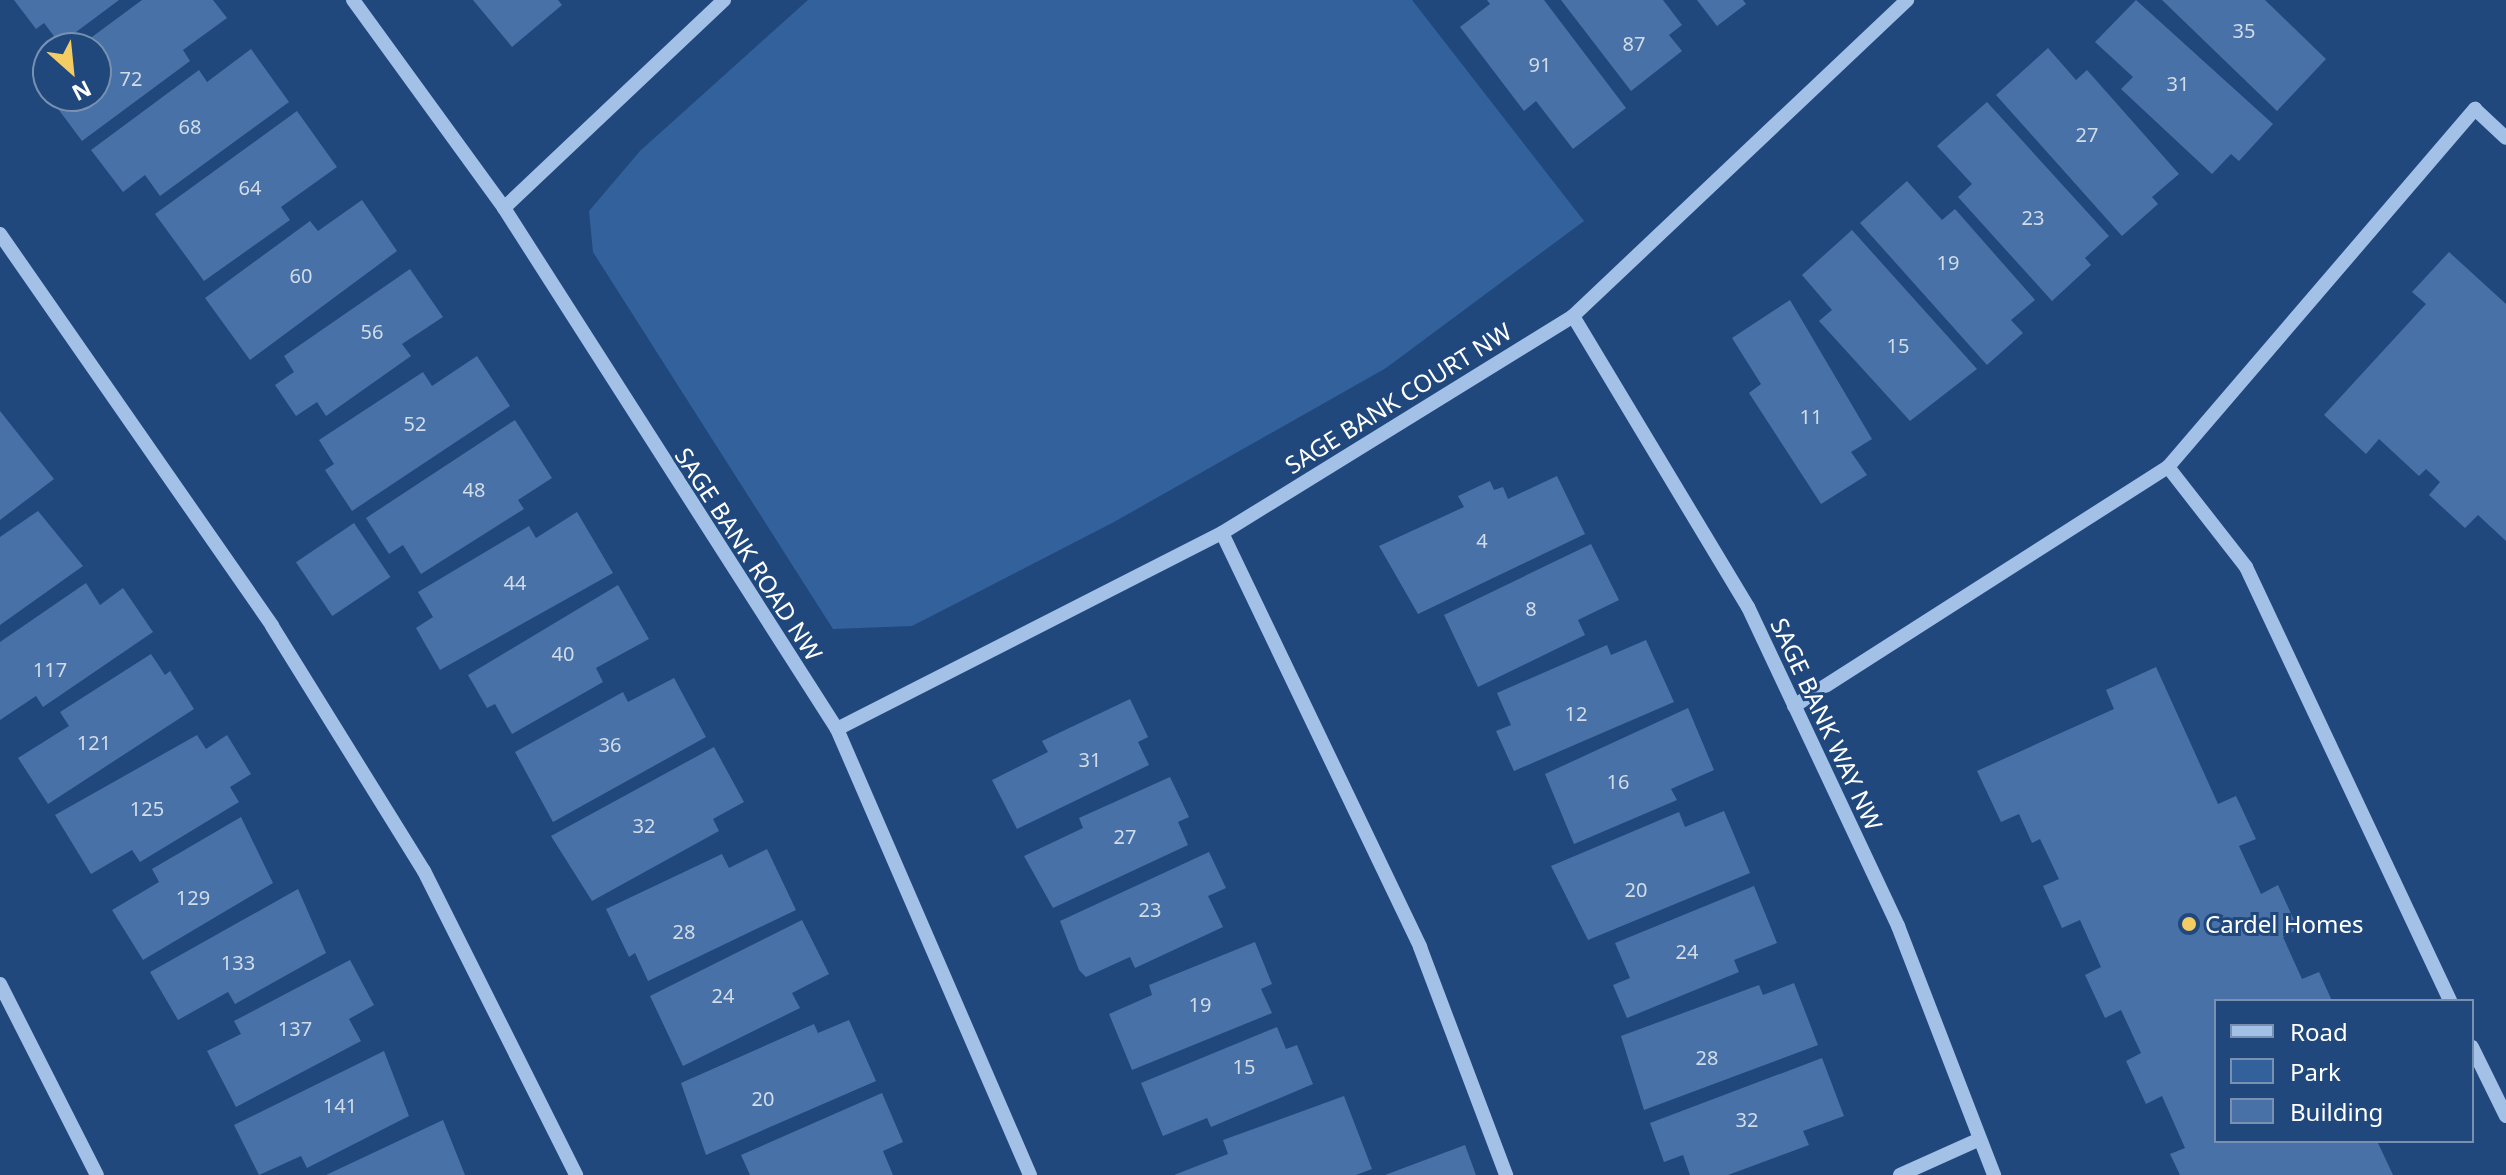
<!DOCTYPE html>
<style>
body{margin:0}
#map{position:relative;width:2506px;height:1175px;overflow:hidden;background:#20487d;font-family:"Noto Sans",sans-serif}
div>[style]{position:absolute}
.green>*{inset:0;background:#33619c}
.building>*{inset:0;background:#4871a7;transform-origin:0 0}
.minor>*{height:14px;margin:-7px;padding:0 7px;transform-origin:7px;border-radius:7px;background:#a3c1e7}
.dots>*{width:22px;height:22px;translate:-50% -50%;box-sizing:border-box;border:4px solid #20487d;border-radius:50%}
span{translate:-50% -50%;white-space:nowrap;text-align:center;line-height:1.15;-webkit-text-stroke:6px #20487d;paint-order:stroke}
.number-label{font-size:20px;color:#d1dce9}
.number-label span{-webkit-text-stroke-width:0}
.street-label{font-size:24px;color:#fff}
.poi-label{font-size:24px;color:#fff}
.left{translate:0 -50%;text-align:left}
.legend{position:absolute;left:2214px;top:999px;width:260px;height:144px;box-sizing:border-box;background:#20487d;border:2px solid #7991b1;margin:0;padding:10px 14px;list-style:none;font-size:24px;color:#fff}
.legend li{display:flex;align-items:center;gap:16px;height:40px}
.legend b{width:40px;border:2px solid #7991b1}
.north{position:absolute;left:32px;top:32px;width:80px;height:80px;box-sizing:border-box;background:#20487d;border:2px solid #7991b1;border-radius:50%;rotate:153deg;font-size:22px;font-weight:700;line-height:32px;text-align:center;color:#fff}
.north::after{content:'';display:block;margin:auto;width:28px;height:36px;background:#f4cc64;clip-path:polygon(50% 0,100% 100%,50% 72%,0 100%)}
</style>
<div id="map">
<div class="green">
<div style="clip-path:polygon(808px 0,1412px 0,1584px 221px,1386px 368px,1114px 522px,912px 626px,833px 629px,593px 252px,589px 211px,640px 151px)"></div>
</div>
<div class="building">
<div style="clip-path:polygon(14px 0,119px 0,60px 44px,44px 23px,36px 29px)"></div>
<div style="clip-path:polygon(142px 0,213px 0,227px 18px,183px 50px,190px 61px,82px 141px,50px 98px,96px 96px,96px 48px,77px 48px)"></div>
<div style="clip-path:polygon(473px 0,558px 0,562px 5px,512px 47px)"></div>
<div style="clip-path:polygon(1487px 0,1544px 0,1626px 108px,1573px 149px,1536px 101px,1524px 111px,1460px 27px,1490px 4px)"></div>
<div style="clip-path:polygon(1561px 0,1663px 0,1682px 25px,1669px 35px,1682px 51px,1631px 91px)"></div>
<div style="clip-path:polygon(1697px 0,1743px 0,1746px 4px,1717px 26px)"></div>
<div style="clip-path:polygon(2136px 0,2273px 124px,2239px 161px,2231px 154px,2212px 174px,2121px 89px,2133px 77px,2095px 42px)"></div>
<div style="clip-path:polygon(2162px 0,2265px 0,2326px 59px,2277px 111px)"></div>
<div style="clip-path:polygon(2048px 48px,2076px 80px,2087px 70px,2179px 174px,2152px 197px,2158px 204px,2122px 236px,1996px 95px)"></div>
<div style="clip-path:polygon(251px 49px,289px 102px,160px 196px,145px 175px,123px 192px,91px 150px,199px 70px,207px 82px)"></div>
<div style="clip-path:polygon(1987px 102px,2109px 236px,2085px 258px,2091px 265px,2052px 301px,1958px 197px,1972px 184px,1937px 146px)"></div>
<div style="clip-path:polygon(297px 111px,337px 167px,281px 207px,290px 220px,204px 281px,155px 214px)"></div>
<div style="clip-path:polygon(1907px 181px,1942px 220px,1955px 209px,2035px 300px,2011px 320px,2023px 333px,1987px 365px,1860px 223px)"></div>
<div style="clip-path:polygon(362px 200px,397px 251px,250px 360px,205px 298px,310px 221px,318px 231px)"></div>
<div style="clip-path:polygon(1852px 230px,1977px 369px,1910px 421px,1819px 321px,1832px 310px,1802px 275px)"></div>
<div style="clip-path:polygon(2449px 252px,2506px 304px,2506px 541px,2478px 515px,2465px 528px,2429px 495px,2440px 482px,2426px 469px,2419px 476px,2379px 439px,2366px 454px,2324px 415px,2426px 304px,2412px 292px)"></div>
<div style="clip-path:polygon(410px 269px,443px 317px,402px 344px,411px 356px,326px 416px,317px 402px,296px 416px,275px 385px,294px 372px,284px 356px)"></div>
<div style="clip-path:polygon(1790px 300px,1872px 439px,1851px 452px,1867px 475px,1821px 504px,1749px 393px,1761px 384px,1732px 338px)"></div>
<div style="clip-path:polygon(477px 356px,510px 406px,352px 511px,325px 470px,334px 464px,319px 440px,423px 372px,432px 386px)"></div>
<div style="clip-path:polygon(0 411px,54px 479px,0 520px)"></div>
<div style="clip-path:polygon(515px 420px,552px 478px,518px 500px,524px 509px,421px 574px,403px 545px,389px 554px,366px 518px)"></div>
<div style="clip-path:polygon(1557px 476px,1585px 534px,1418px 614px,1379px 546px,1464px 507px,1458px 496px,1490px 481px,1494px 490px,1503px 487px,1508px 499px)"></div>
<div style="clip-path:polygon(38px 511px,83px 566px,0 625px,0 537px)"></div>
<div style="clip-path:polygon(577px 512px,613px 573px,440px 670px,416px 628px,433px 617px,418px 592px,529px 526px,536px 538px)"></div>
<div style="left:354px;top:523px;width:65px;height:70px;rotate:56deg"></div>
<div style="clip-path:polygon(1591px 544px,1619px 600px,1578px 620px,1585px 635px,1478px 687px,1444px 615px)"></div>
<div style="clip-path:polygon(86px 583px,100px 605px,123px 588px,153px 632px,43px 707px,36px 696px,0 720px,0 642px)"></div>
<div style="clip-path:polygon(618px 585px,649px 639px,596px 668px,603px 682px,512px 734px,495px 704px,487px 708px,468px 675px)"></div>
<div style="clip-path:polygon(1646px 640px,1674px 702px,1514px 771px,1496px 731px,1511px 725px,1497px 693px,1607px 645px,1611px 655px)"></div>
<div style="clip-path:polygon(151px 654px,165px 675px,170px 671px,194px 709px,48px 804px,18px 758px,69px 726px,60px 712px)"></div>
<div style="clip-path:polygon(2156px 667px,2218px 804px,2236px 796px,2256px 839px,2239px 846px,2261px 894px,2278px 885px,2298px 929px,2283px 937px,2302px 979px,2319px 972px,2332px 1001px,2216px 1001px,2216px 1141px,2377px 1141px,2393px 1175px,2180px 1175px,2170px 1154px,2185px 1148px,2162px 1096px,2146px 1104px,2126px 1061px,2141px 1053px,2121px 1010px,2105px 1018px,2085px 975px,2101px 967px,2080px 920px,2062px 928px,2043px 886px,2059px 879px,2040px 839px,2032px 843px,2019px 814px,2001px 822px,1977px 771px,2114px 709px,2106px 690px)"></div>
<div style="clip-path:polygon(674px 678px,706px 737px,553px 822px,515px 752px,623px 692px,628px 702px)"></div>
<div style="clip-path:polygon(1130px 699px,1148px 737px,1138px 742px,1149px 765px,1017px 829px,992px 780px,1048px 752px,1042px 741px)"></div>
<div style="clip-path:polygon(1688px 708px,1714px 770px,1671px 789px,1677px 800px,1574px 844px,1545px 774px)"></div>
<div style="clip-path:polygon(197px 735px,206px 749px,227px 735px,251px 774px,230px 787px,239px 802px,140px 862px,132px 850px,91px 874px,55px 815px)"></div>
<div style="clip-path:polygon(714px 747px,744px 802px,713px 819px,719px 831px,592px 901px,551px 836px)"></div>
<div style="clip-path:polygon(1170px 777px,1189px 817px,1178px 822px,1188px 845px,1053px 908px,1024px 856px,1083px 828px,1079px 818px)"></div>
<div style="clip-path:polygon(1724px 811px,1750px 873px,1588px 940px,1551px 866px,1679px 812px,1685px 827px)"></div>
<div style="clip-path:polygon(241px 817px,273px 883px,143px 960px,112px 910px,159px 882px,152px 869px)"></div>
<div style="clip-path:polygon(767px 849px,796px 910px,648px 981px,635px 953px,629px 957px,606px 909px,722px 854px,729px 868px)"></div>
<div style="clip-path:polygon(1209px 852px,1226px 888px,1208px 896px,1223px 927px,1135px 968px,1130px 957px,1086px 977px,1079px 970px,1060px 921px)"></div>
<div style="clip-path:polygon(1754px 886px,1777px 943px,1734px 960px,1739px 972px,1627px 1018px,1613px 985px,1630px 978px,1615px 943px)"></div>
<div style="clip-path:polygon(298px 889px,326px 953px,235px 1004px,228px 992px,178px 1020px,150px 972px)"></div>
<div style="clip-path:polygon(802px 920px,829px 974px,792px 993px,800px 1008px,683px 1066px,650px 996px)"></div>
<div style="clip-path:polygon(1255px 942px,1272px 984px,1261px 989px,1272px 1013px,1132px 1070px,1109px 1014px,1152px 995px,1149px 985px)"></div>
<div style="clip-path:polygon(350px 960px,374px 1005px,349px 1019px,361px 1041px,236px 1107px,207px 1051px,241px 1034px,234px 1021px)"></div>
<div style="clip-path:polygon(1794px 983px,1818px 1045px,1644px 1110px,1621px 1036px,1759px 985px,1763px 995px)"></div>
<div style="clip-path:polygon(849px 1020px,876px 1081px,706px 1155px,681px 1083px,814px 1024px,818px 1033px)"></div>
<div style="clip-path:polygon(1277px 1027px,1286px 1049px,1297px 1045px,1313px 1084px,1211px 1127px,1207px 1118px,1163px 1136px,1141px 1083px)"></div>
<div style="clip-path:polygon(384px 1051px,409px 1116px,307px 1168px,301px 1156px,259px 1175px,234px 1125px)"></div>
<div style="clip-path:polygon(1822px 1058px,1844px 1116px,1803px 1131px,1809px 1145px,1728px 1175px,1690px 1175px,1683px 1155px,1664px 1162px,1650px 1123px)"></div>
<div style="clip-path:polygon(882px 1093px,903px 1142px,883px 1151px,893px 1175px,750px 1175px,741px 1155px)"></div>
<div style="clip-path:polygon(1344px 1096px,1372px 1169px,1356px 1175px,1174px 1175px,1228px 1154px,1223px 1140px)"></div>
<div style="clip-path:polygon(443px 1120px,465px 1175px,326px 1175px)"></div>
<div style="clip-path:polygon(1465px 1145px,1476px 1175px,1385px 1175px)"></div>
</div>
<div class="minor">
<div style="left:353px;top:0;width:257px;rotate:54deg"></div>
<div style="left:504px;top:208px;width:618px;rotate:57.42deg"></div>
<div style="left:837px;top:729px;width:486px;rotate:66.6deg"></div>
<div style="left:504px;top:208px;width:303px;rotate:-43.4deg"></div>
<div style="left:0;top:234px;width:477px;rotate:55.2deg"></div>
<div style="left:272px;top:626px;width:288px;rotate:58.2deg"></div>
<div style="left:424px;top:871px;width:340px;rotate:63.4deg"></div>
<div style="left:1573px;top:316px;width:340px;rotate:59deg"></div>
<div style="left:1748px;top:607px;width:353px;rotate:64.8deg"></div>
<div style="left:1898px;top:926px;width:267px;rotate:68.9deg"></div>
<div style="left:2168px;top:467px;width:127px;rotate:52deg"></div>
<div style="left:2246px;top:567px;width:480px;rotate:64.8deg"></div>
<div style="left:1222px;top:533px;width:459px;rotate:64.4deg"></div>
<div style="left:1420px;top:947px;width:244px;rotate:69.3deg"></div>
<div style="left:1794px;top:706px;width:444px;rotate:-32.6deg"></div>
<div style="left:2168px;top:467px;width:472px;rotate:-49.4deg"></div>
<div style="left:2475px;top:109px;width:42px;rotate:43.1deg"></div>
<div style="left:837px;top:729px;width:432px;rotate:-27deg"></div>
<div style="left:1222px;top:533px;width:413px;rotate:-31.7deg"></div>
<div style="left:1573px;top:316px;width:460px;rotate:-43.4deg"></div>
<div style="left:0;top:984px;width:214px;rotate:63.1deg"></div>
<div style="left:2472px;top:1047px;width:77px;rotate:63.8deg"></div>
<div style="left:1900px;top:1175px;width:85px;rotate:-24.2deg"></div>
</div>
<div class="dots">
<div style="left:2189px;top:924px;background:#f4cc64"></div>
</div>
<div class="number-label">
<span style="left:2244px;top:30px">35</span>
<span style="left:1634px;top:43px">87</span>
<span style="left:1540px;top:64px">91</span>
<span style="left:131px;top:78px">72</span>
<span style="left:2178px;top:83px">31</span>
<span style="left:190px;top:126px">68</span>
<span style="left:2087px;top:134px">27</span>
<span style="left:250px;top:187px">64</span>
<span style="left:2033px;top:217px">23</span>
<span style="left:1948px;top:262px">19</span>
<span style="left:301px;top:275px">60</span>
<span style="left:372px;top:331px">56</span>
<span style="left:1898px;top:345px">15</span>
<span style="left:1811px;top:416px">11</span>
<span style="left:415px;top:423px">52</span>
<span style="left:474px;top:489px">48</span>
<span style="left:1482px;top:540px">4</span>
<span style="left:515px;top:582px">44</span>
<span style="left:1531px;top:608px">8</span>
<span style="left:563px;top:653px">40</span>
<span style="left:50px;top:669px">117</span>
<span style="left:1576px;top:713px">12</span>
<span style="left:94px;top:742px">121</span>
<span style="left:610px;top:744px">36</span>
<span style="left:1090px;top:759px">31</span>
<span style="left:1618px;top:781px">16</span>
<span style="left:147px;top:808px">125</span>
<span style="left:644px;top:825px">32</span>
<span style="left:1125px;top:836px">27</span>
<span style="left:1636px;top:889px">20</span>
<span style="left:193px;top:897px">129</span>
<span style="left:1150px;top:909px">23</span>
<span style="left:684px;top:931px">28</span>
<span style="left:1687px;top:951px">24</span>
<span style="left:238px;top:962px">133</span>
<span style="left:723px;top:995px">24</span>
<span style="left:1200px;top:1004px">19</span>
<span style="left:295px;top:1028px">137</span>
<span style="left:1707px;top:1057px">28</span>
<span style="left:1244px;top:1066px">15</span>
<span style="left:763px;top:1098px">20</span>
<span style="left:340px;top:1105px">141</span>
<span style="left:1747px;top:1119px">32</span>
</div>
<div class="street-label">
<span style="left:1398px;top:398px;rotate:-32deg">SAGE BANK COURT NW</span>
<span style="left:749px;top:554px;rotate:57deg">SAGE BANK ROAD NW</span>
<span style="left:1827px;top:724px;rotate:65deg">SAGE BANK WAY NW</span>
</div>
<div class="poi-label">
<span class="left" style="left:2205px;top:924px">Cardel Homes</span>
</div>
<ul class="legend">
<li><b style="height:10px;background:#a3c1e7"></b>Road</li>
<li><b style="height:22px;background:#33619c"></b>Park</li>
<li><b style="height:22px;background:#4871a7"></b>Building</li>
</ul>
<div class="north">N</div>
</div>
